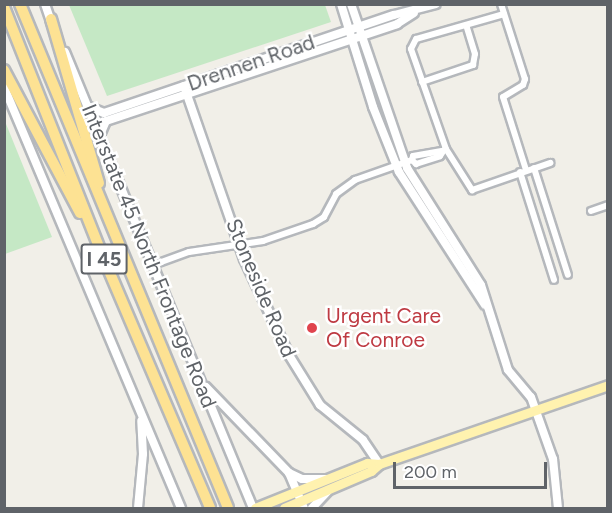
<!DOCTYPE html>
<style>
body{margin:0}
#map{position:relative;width:612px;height:513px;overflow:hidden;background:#f1efe8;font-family:Figtree,sans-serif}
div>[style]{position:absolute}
.green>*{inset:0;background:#c5e8c5}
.roads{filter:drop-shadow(2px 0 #b5b8bc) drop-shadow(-2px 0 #b5b8bc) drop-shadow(0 2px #b5b8bc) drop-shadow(0 -2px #b5b8bc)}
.minor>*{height:6px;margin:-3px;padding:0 3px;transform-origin:3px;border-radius:3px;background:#fff}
.tertiary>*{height:8px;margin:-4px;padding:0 4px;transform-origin:4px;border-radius:4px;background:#fff}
.secondary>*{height:8px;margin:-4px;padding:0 4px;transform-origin:4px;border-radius:4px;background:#fff}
.primary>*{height:9px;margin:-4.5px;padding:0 4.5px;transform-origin:4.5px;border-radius:4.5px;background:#fff2af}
.motorway>*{height:10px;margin:-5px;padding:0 5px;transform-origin:5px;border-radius:5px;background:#fde293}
.dots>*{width:16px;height:16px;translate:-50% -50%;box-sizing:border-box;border:3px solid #fff;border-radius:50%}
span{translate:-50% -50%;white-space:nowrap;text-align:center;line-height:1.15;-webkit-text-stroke:5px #fff;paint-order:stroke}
.shield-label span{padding:2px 4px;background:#fff;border:2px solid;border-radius:4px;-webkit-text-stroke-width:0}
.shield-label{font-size:20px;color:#5f6368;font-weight:700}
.street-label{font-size:21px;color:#5f6368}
.health-label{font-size:21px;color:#be3a42}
.left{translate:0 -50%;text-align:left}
.frame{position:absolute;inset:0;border:6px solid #5f6368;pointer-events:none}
.scale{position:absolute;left:393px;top:462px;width:154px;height:27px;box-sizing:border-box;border:3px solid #5f6368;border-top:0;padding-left:8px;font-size:18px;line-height:21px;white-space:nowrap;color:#5f6368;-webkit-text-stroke:4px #fff;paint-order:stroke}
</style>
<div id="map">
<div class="green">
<div style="clip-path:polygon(69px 5px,325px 5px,331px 22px,107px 96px)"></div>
<div style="clip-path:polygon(4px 119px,52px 237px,5px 254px,4px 254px)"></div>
</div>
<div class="roads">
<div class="minor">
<div style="left:501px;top:4px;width:79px;rotate:72.3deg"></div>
<div style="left:525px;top:79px;width:6px;rotate:108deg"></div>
<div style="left:523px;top:85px;width:23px;rotate:149deg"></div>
<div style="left:503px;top:97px;width:77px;rotate:72.5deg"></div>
<div style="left:504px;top:14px;width:91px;rotate:164.1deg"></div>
<div style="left:416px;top:39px;width:11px;rotate:117deg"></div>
<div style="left:411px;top:49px;width:106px;rotate:70.7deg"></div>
<div style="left:446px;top:149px;width:49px;rotate:57.6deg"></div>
<div style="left:472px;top:190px;width:83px;rotate:-19.1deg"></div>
<div style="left:422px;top:82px;width:54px;rotate:-18.4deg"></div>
<div style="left:473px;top:65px;width:11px;rotate:-80deg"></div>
<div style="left:475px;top:54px;width:30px;rotate:-107deg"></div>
<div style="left:412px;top:160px;width:6px;rotate:45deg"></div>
<div style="left:416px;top:164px;width:25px;rotate:-18deg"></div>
<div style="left:440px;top:156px;width:7px;rotate:-56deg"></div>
<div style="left:534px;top:168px;width:112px;rotate:72.4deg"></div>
<div style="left:520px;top:172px;width:113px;rotate:72.5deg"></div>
<div style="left:591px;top:211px;width:18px;rotate:-19deg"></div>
<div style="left:153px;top:265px;width:38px;rotate:-20deg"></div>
<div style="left:189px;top:252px;width:75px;rotate:-8.5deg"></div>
<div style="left:263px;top:241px;width:53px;rotate:-18.8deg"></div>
<div style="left:313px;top:224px;width:13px;rotate:-32deg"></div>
<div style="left:324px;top:217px;width:26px;rotate:-62deg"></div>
<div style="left:336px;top:194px;width:24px;rotate:-36deg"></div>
<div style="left:355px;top:180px;width:60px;rotate:-19.3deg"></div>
<div style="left:412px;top:160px;width:4px;rotate:-76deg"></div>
<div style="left:413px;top:156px;width:29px;rotate:-10deg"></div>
</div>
<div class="tertiary">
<div style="left:341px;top:4px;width:108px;rotate:72.7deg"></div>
<div style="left:373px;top:107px;width:70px;rotate:68.2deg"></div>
<div style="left:399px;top:172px;width:158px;rotate:57.1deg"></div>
<div style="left:351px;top:4px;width:173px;rotate:71.1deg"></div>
<div style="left:407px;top:168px;width:138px;rotate:57.7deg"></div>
<div style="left:481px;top:285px;width:89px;rotate:72.4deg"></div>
<div style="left:508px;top:370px;width:35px;rotate:50deg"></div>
<div style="left:531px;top:397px;width:66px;rotate:70.5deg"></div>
<div style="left:553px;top:459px;width:49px;rotate:84.2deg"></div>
<div style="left:184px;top:86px;width:183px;rotate:70.9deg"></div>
<div style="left:244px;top:259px;width:106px;rotate:64.9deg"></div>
<div style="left:289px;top:355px;width:59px;rotate:58.2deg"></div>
<div style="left:320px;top:405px;width:55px;rotate:39.1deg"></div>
<div style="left:363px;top:440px;width:29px;rotate:56deg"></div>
<div style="left:89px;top:107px;width:16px;rotate:22deg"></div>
<div style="left:104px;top:113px;width:306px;rotate:-18.7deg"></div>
<div style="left:394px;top:15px;width:43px;rotate:-14.7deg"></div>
<div style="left:100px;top:135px;width:15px;rotate:-67deg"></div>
<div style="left:106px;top:121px;width:307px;rotate:-18.4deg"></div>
<div style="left:397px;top:24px;width:20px;rotate:-33deg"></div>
</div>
<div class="secondary">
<div style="left:45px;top:4px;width:21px;rotate:71deg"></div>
<div style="left:65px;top:52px;width:493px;rotate:67.6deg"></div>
<div style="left:4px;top:87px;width:457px;rotate:67.2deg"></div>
<div style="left:206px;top:387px;width:120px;rotate:46deg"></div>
<div style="left:289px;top:473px;width:38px;rotate:67deg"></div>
<div style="left:289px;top:473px;width:14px;rotate:25deg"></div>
<div style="left:302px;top:479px;width:24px"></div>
<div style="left:138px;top:508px;width:54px;rotate:-84.7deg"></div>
<div style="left:143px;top:454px;width:33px;rotate:-93deg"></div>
<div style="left:312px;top:508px;width:23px;rotate:-47deg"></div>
</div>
<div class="primary">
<div style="left:255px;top:508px;width:121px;rotate:-21.9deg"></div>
<div style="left:367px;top:463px;width:12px;rotate:5deg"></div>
<div style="left:284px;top:508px;width:95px;rotate:-23deg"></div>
<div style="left:371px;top:471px;width:11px;rotate:-41deg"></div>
<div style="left:379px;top:464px;width:242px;rotate:-19deg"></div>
</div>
<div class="motorway">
<div style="left:20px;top:4px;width:545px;rotate:67.57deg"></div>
<div style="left:4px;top:7px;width:264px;rotate:68.4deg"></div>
<div style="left:101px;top:252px;width:278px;rotate:66.9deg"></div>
<div style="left:51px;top:19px;width:171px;rotate:73.7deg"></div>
<div style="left:4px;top:70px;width:162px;rotate:62deg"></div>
</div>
</div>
<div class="dots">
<div style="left:312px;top:328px;background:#e0444e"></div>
</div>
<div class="shield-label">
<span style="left:104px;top:259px">I 45</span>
</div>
<div class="street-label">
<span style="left:251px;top:63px;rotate:-19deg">Drennen Road</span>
<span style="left:149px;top:256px;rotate:68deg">Interstate 45 North Frontage Road</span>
<span style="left:261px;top:288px;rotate:67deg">Stoneside Road</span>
</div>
<div class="health-label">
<span class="left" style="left:326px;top:328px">Urgent Care<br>Of Conroe</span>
</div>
<div class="frame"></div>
<div class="scale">200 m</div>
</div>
